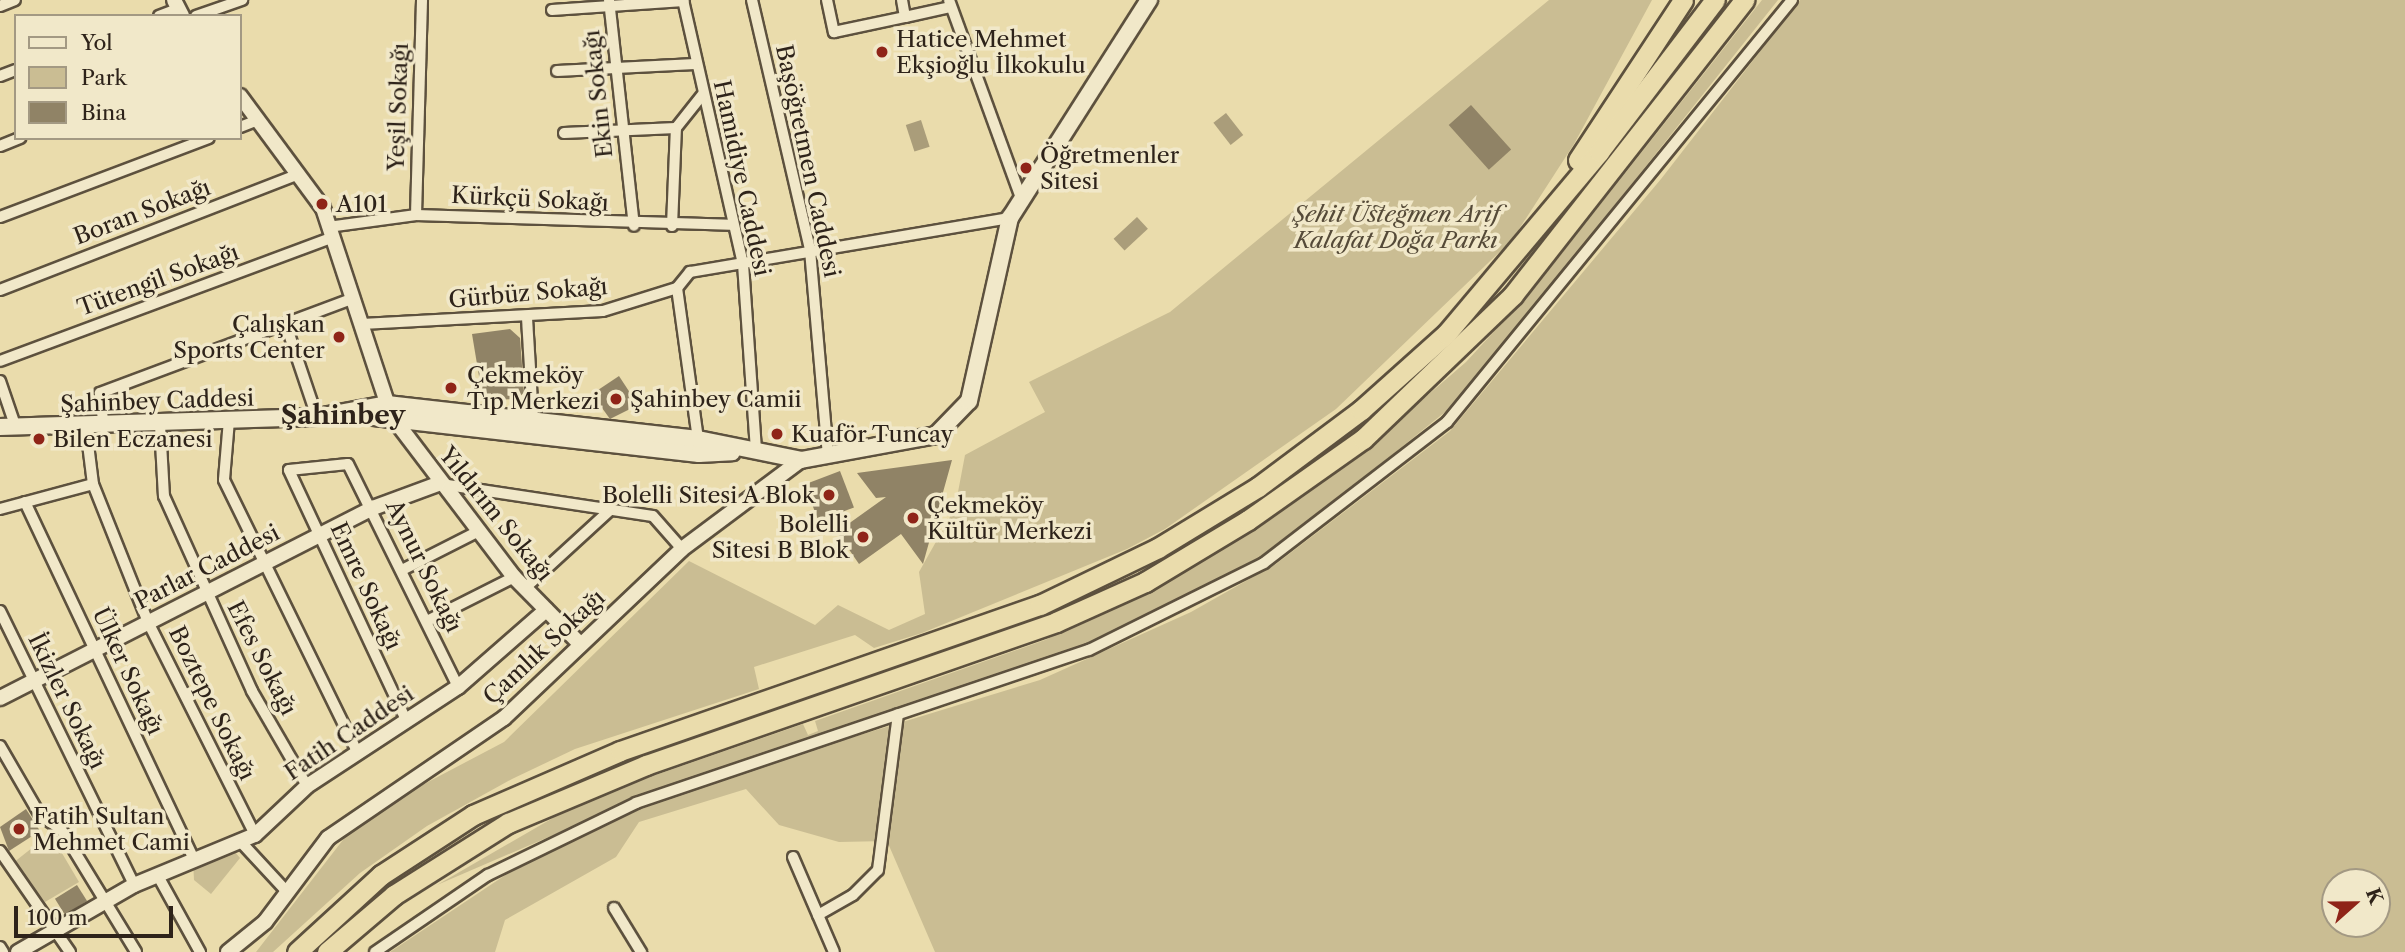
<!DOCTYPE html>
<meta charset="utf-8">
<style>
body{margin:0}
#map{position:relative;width:2405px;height:952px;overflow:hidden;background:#eadcac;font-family:"Libre Caslon Text",serif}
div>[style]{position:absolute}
.green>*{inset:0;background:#cabd93}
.water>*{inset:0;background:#aa9d7a;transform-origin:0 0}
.building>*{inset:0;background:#908366;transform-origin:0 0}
.roads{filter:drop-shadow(2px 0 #5d513e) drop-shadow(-2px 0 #5d513e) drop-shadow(0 2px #5d513e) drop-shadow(0 -2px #5d513e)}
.minor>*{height:10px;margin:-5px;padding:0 5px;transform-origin:5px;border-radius:5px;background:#f1e8c9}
.tertiary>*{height:14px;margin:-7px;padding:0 7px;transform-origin:7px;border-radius:7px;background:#f1e8c9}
.secondary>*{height:16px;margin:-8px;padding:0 8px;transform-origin:8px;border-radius:8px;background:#f1e8c9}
.motorway>*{height:19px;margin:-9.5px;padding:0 9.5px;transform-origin:9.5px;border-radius:9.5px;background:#eadcac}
.dots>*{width:19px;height:19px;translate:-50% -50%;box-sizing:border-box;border:4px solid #f1e8c9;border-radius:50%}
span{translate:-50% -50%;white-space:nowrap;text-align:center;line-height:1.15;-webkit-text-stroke:7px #f1e8c9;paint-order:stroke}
.poi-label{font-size:23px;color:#2e231a}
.left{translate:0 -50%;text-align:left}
.right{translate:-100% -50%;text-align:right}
.street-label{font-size:23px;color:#2e231a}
.park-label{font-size:23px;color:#554a38;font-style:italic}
.quarter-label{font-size:26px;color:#2e231a;font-weight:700}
.legend{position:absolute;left:14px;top:14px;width:228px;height:126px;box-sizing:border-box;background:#f1e8c9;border:2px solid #a39983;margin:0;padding:9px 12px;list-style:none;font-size:21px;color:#2e231a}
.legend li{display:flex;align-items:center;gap:14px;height:35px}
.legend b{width:35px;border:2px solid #a39983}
.north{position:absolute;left:2321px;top:868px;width:70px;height:70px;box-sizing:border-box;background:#f1e8c9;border:2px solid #a39983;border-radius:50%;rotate:69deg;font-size:19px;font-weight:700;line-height:28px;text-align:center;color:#2e231a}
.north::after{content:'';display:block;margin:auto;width:24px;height:32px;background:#8f2418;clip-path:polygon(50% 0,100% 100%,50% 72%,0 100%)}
.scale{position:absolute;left:14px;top:906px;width:159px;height:32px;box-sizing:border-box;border:4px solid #2e231a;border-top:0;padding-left:9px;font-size:21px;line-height:24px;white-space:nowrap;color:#2e231a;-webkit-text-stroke:5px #f1e8c9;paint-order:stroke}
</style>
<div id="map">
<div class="green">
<div style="clip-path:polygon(1549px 0,1652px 0,1574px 144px,1512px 240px,1336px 409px,1165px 529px,1127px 549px,922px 633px,874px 648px,855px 635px,754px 667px,759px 689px,575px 749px,512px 779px,427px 826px,360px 873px,273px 952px,256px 952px,346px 836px,409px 792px,504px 742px,689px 561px,815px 625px,838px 605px,889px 630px,925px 614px,919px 572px,955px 508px,965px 455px,1045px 412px,1029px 382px,1170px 312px)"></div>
<div style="clip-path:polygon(1762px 0,1778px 0,1460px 400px,1265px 557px,1088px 646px,665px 787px,437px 885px,558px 815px,621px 787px,803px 724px,808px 735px,818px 731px,815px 721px,1045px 640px,1168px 582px,1258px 526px,1353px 460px,1466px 362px,1536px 286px)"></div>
<div style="clip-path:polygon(evenodd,1800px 0,2405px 0,2405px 952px,935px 952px,887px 841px,839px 842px,779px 825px,746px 789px,639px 822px,616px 857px,505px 920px,495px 952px,390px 952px,507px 874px,602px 824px,739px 772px,1040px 680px,1191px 612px,1276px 564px,1450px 431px,1661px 179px,1800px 0,2335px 882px,2377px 882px,2377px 924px,2335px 924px,2335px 882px)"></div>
<div style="clip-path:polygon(56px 843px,79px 882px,45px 902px,13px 863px,37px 844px)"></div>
<div style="clip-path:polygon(230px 846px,240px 858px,211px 894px,194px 880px,193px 860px)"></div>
</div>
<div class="water">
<div style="left:1226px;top:113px;width:28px;height:16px;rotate:52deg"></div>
<div style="left:921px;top:120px;width:28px;height:16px;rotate:72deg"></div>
<div style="left:1137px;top:217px;width:16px;height:32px;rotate:47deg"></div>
</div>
<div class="building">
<div style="left:1471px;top:105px;width:60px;height:30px;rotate:48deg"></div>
<div style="clip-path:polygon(510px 329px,520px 338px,524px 393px,516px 399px,483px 400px,472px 334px)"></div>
<div style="clip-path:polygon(619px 376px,638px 405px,610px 419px,592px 394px)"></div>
<div style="clip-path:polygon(952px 460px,923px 564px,901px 534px,859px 564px,837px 532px,886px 497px,876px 498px,857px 473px)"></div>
<div style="left:840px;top:471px;width:39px;height:38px;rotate:69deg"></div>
<div style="clip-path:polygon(26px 809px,40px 831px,9px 851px,0 827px)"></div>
<div style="left:77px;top:885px;width:19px;height:26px;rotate:58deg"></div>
</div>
<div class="roads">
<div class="minor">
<div style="left:609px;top:0;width:227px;rotate:83.7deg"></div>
<div style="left:683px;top:0;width:271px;rotate:77.2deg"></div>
<div style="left:743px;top:264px;width:187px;rotate:86deg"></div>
<div style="left:752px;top:0;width:257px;rotate:76.9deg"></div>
<div style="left:810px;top:250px;width:207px;rotate:85deg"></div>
<div style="left:827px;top:0;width:33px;rotate:78deg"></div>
<div style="left:834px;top:32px;width:73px;rotate:-11.9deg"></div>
<div style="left:902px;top:0;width:17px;rotate:80deg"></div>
<div style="left:905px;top:17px;width:47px;rotate:-12.3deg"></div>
<div style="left:949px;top:0;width:211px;rotate:70deg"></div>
<div style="left:0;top:6px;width:16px;rotate:-22deg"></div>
<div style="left:552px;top:10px;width:132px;rotate:-3.9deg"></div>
<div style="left:159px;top:16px;width:19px;rotate:-21deg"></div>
<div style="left:196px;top:16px;width:49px;rotate:-19.2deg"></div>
<div style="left:557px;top:71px;width:138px;rotate:-2.9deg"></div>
<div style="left:0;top:76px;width:17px;rotate:-21deg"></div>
<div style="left:240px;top:127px;width:19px;rotate:-21deg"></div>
<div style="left:564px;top:133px;width:112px;rotate:-2.6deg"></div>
<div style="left:0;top:146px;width:22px;rotate:-22deg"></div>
<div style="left:416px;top:215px;width:215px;rotate:-88.4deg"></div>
<div style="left:0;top:217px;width:223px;rotate:-20.7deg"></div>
<div style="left:672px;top:226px;width:98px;rotate:-87.7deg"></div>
<div style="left:676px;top:128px;width:43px;rotate:-51.5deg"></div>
<div style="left:328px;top:227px;width:89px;rotate:-7.8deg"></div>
<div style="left:416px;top:215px;width:314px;rotate:1.8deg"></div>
<div style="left:677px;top:288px;width:152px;rotate:82.1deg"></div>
<div style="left:0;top:290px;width:321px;rotate:-21.2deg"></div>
<div style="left:527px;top:318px;width:100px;rotate:86.6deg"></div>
<div style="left:362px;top:324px;width:241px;rotate:-3.1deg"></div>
<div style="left:603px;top:311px;width:77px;rotate:-17.3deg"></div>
<div style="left:677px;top:288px;width:21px;rotate:-51deg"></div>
<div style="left:690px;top:272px;width:325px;rotate:-9.6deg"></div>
<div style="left:286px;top:325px;width:97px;rotate:71.4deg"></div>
<div style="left:0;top:361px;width:353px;rotate:-20.4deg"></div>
<div style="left:0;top:381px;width:50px;rotate:71.2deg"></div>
<div style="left:229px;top:420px;width:60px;rotate:94.8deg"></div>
<div style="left:224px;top:480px;width:305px;rotate:63.9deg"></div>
<div style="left:160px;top:425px;width:71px;rotate:86.8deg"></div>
<div style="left:164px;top:496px;width:214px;rotate:65.7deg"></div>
<div style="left:252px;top:691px;width:110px;rotate:59.9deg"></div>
<div style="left:86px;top:428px;width:56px;rotate:82.9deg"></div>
<div style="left:93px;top:484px;width:149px;rotate:68.3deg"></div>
<div style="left:148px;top:622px;width:238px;rotate:63.3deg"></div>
<div style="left:104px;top:428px;width:35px;rotate:-97deg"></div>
<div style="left:100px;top:393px;width:269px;rotate:-20.5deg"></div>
<div style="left:441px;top:484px;width:214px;rotate:8.6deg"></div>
<div style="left:653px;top:516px;width:44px;rotate:48.7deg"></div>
<div style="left:25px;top:502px;width:394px;rotate:64.7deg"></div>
<div style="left:0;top:509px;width:96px;rotate:-15deg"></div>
<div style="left:402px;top:570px;width:84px;rotate:-26.9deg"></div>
<div style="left:525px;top:588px;width:114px;rotate:-42.5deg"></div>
<div style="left:0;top:611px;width:305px;rotate:63.9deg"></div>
<div style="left:429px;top:620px;width:95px;rotate:-26.8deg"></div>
<div style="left:406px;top:720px;width:276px;rotate:-115.1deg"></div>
<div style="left:289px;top:470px;width:59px;rotate:-5.8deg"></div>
<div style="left:348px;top:464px;width:249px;rotate:63.7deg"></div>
<div style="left:0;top:746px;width:80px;rotate:59.9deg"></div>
<div style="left:40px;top:815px;width:25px;rotate:34deg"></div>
<div style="left:61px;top:829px;width:144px;rotate:58.6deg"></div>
<div style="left:240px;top:841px;width:69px;rotate:47.3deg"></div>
<div style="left:0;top:851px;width:123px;rotate:55.3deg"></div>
<div style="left:793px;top:857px;width:103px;rotate:66.7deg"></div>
<div style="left:158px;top:876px;width:87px;rotate:61.1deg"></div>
<div style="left:614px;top:908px;width:52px;rotate:58.5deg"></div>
<div style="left:818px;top:915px;width:40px;rotate:-29.7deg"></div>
<div style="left:853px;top:895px;width:35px;rotate:-45deg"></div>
<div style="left:878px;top:870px;width:157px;rotate:-82.7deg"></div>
<div style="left:0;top:947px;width:6px;rotate:59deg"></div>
<div style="left:375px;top:952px;width:137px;rotate:-34.3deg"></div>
<div style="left:488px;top:875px;width:165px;rotate:-25.9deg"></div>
<div style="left:636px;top:803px;width:478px;rotate:-18.7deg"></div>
<div style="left:1089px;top:650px;width:195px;rotate:-26.4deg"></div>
<div style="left:1264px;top:563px;width:231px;rotate:-37.6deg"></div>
<div style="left:1447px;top:422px;width:545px;rotate:-50.73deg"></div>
</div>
<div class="tertiary">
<div style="left:174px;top:0;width:18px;rotate:63deg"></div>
<div style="left:240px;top:96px;width:139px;rotate:53.5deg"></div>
<div style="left:323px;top:208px;width:218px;rotate:71.8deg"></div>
<div style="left:391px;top:415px;width:203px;rotate:52.8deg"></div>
<div style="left:514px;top:577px;width:95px;rotate:45.4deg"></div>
<div style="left:0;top:698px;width:419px;rotate:-27deg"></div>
<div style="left:373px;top:508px;width:69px;rotate:-20.3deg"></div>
<div style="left:18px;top:952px;width:134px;rotate:-30deg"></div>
<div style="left:134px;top:885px;width:131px;rotate:-22.5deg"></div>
<div style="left:255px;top:835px;width:71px;rotate:-43.3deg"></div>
<div style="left:307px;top:786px;width:181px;rotate:-33.3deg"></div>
<div style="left:458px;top:687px;width:117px;rotate:-41.2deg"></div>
<div style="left:228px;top:952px;width:48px;rotate:-39deg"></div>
<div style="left:265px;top:922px;width:105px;rotate:-53.1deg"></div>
<div style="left:328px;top:838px;width:213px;rotate:-34.3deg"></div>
<div style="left:504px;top:718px;width:245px;rotate:-43.5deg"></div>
<div style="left:682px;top:549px;width:149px;rotate:-36.8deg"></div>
</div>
<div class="secondary">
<div style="left:365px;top:416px;width:336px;rotate:6.5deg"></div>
<div style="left:699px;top:454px;width:33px;rotate:-3deg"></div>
<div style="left:0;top:427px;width:317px;rotate:-1.8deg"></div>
<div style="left:317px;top:417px;width:71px;rotate:-10.5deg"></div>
<div style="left:387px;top:404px;width:313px;rotate:6.4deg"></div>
<div style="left:698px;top:439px;width:105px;rotate:11.5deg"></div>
<div style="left:801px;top:460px;width:137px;rotate:-10.5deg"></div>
<div style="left:936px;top:435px;width:47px;rotate:-45.9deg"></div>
<div style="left:969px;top:401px;width:188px;rotate:-77.4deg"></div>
<div style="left:1010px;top:218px;width:259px;rotate:-57.5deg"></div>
</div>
<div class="motorway">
<div style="left:1578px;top:160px;width:191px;rotate:-56.7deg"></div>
<div style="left:297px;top:952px;width:114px;rotate:-42.5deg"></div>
<div style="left:381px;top:875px;width:110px;rotate:-33.1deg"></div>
<div style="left:473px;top:815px;width:160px;rotate:-23.5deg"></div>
<div style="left:620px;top:751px;width:445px;rotate:-19.2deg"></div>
<div style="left:1040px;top:605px;width:131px;rotate:-25.8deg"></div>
<div style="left:1158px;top:548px;width:117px;rotate:-31.4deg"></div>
<div style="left:1258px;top:487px;width:129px;rotate:-36.8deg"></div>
<div style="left:1361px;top:410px;width:114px;rotate:-41.8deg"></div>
<div style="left:1446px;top:334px;width:238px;rotate:-49.9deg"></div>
<div style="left:1599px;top:152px;width:191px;rotate:-52.7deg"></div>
<div style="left:327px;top:952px;width:88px;rotate:-40.4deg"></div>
<div style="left:394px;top:895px;width:135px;rotate:-32.3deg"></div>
<div style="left:508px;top:823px;width:150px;rotate:-22.8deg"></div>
<div style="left:646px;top:765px;width:434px;rotate:-19.2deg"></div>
<div style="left:1056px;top:622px;width:98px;rotate:-24.2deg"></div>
<div style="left:1145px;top:582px;width:120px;rotate:-31deg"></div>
<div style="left:1248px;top:520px;width:141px;rotate:-35.2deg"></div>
<div style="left:1363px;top:439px;width:208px;rotate:-43.8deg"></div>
<div style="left:1513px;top:295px;width:375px;rotate:-51.9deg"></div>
</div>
</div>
<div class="dots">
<div style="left:882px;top:52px;background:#8f2418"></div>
<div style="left:1026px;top:168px;background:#8f2418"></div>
<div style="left:322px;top:204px;background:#8f2418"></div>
<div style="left:339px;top:337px;background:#8f2418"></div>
<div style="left:451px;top:388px;background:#8f2418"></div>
<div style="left:616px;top:399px;background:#8f2418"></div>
<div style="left:777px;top:434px;background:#8f2418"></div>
<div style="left:39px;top:439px;background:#8f2418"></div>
<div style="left:829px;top:495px;background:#8f2418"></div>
<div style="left:913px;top:518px;background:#8f2418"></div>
<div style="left:863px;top:537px;background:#8f2418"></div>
<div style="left:19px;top:829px;background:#8f2418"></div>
</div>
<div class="poi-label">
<span class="left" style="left:896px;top:52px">Hatice Mehmet<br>Ekşioğlu İlkokulu</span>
<span class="left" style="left:1040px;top:168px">Öğretmenler<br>Sitesi</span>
<span class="left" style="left:336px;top:204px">A101</span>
<span class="right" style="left:325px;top:337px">Çalışkan<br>Sports Center</span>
<span class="left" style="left:467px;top:388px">Çekmeköy<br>Tıp Merkezi</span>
<span class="left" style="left:630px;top:399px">Şahinbey Camii</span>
<span class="left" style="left:791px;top:434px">Kuaför Tuncay</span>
<span class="left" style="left:53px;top:439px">Bilen Eczanesi</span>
<span class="right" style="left:815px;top:495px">Bolelli Sitesi A Blok</span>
<span class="left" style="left:927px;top:518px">Çekmeköy<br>Kültür Merkezi</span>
<span class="right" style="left:849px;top:537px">Bolelli<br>Sitesi B Blok</span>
<span class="left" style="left:33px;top:829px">Fatih Sultan<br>Mehmet Cami</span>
</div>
<div class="street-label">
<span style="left:598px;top:94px;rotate:-96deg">Ekin Sokağı</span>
<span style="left:398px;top:107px;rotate:-88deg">Yeşil Sokağı</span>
<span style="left:808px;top:161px;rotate:78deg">Başöğretmen Caddesi</span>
<span style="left:742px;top:178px;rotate:78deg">Hamidiye Caddesi</span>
<span style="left:530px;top:199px;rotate:3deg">Kürkçü Sokağı</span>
<span style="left:142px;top:212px;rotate:-21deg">Boran Sokağı</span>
<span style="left:158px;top:280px;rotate:-20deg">Tütengil Sokağı</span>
<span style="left:528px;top:293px;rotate:-5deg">Gürbüz Sokağı</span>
<span style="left:157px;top:401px;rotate:-2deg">Şahinbey Caddesi</span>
<span style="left:496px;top:514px;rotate:51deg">Yıldırım Sokağı</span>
<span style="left:424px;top:566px;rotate:64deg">Aynur Sokağı</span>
<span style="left:207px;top:567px;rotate:-27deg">Parlar Caddesi</span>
<span style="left:366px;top:586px;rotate:65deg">Emre Sokağı</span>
<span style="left:544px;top:647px;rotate:-43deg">Çamlık Sokağı</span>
<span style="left:262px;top:658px;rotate:63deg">Efes Sokağı</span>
<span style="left:128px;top:671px;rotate:65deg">Ülker Sokağı</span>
<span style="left:67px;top:701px;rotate:64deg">İkizler Sokağı</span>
<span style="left:212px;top:703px;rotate:64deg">Boztepe Sokağı</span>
<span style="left:349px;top:733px;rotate:-34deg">Fatih Caddesi</span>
</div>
<div class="park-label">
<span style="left:1396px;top:227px">Şehit Üsteğmen Arif<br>Kalafat Doğa Parkı</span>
</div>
<div class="quarter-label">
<span style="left:343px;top:416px">Şahinbey</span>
</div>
<ul class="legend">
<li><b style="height:9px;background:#f1e8c9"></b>Yol</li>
<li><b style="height:19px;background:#cabd93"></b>Park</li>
<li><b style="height:19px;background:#908366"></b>Bina</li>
</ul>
<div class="north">K</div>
<div class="scale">100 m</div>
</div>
